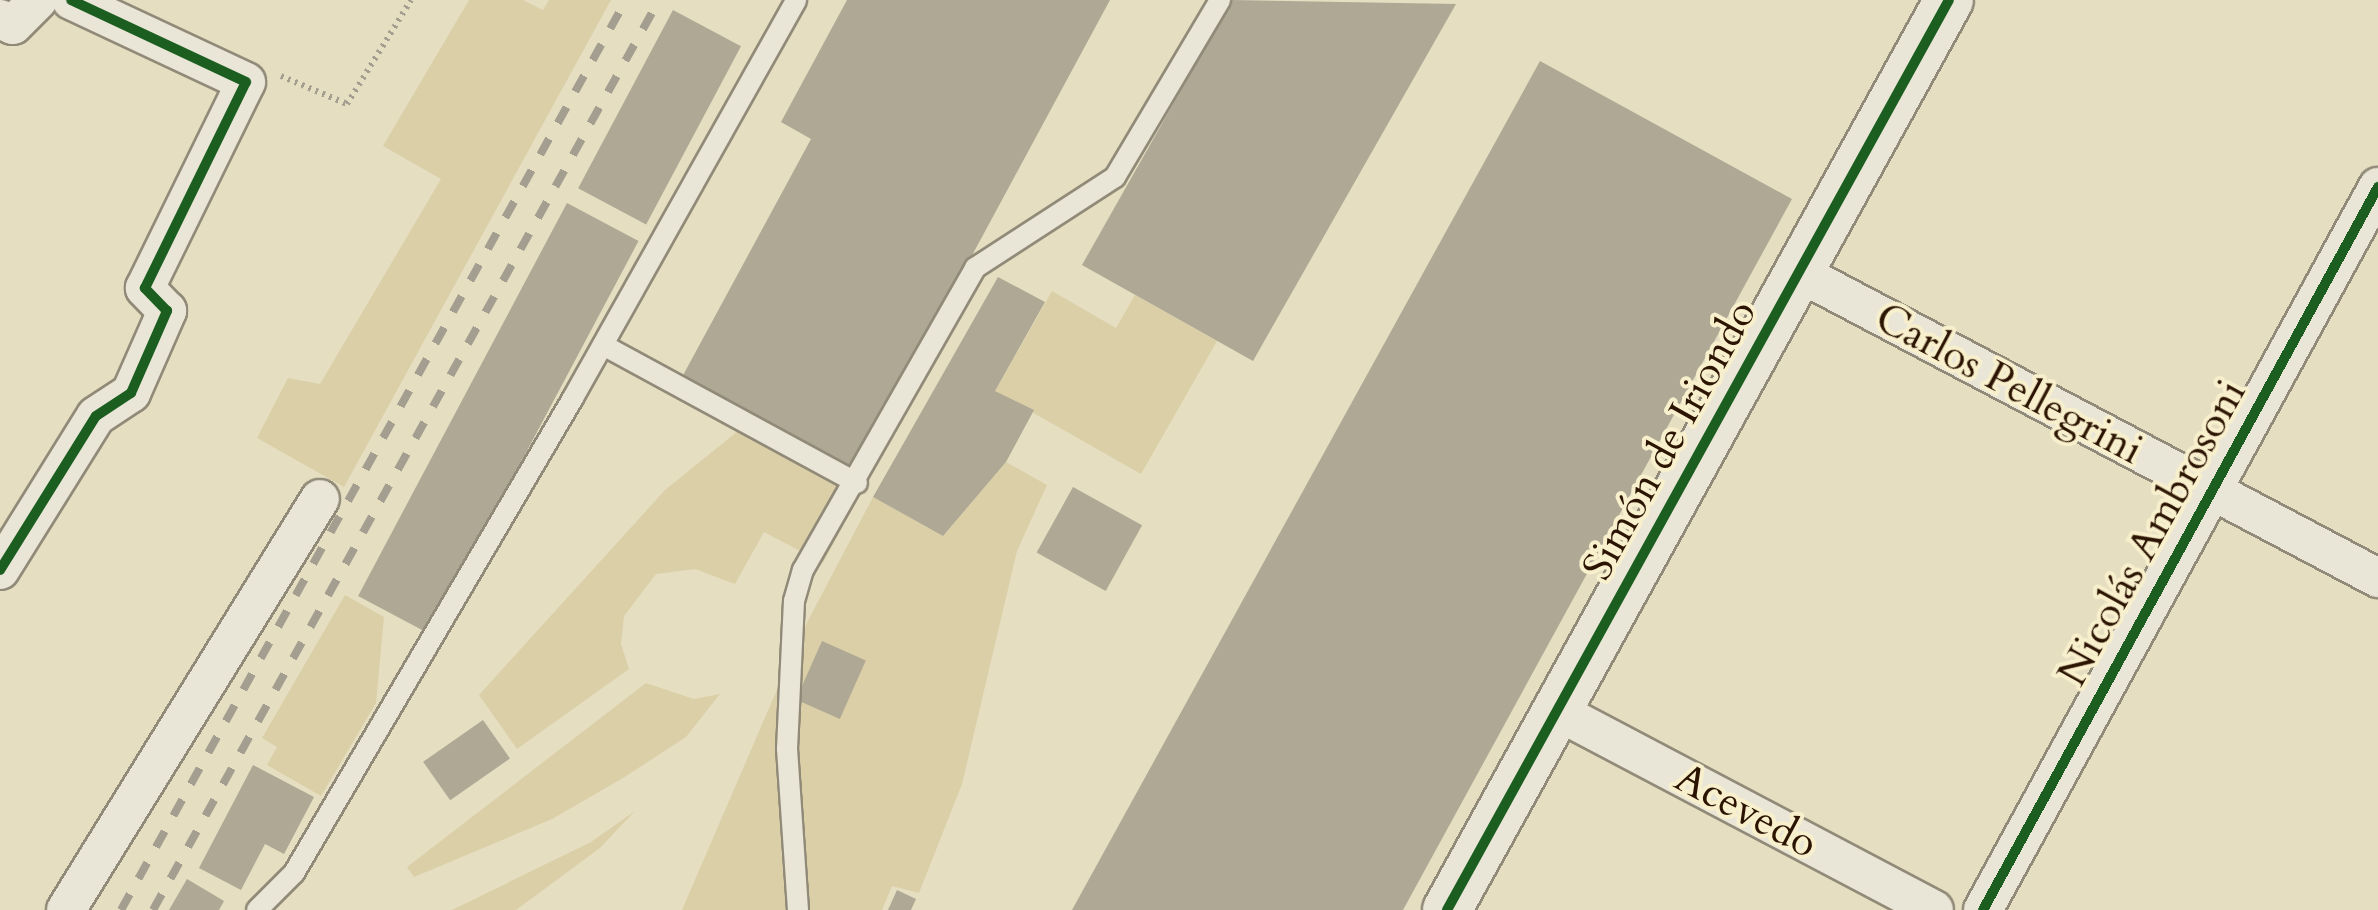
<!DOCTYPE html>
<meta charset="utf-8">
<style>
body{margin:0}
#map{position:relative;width:2378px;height:910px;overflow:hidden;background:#e5dec1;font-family:Cardo,serif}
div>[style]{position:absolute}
.green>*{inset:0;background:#dbcfa8}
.building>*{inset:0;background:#afa894;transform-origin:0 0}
.path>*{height:6px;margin-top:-3px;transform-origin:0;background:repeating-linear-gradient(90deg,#a49e91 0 2.5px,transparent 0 7.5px)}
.roads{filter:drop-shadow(2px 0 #918a78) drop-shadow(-2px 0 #918a78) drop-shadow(0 2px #918a78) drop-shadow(0 -2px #918a78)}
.service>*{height:20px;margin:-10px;padding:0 10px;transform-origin:10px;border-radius:10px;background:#e9e6d7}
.minor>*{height:38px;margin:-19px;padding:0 19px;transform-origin:19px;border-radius:19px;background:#e9e6d7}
.tertiary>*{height:48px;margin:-24px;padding:0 24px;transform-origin:24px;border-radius:24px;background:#e9e6d7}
.rail>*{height:8px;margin-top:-4px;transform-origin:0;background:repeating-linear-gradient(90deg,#a49e91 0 18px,transparent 0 36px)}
.cycleway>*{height:10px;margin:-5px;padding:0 5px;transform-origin:5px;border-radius:5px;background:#1b5e20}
span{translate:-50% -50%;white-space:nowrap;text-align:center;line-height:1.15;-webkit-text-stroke:8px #f8efcd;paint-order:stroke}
.street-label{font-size:42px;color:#2b1401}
</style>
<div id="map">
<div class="green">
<div style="clip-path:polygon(469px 0,523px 0,543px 10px,549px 0,611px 0,344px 487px,257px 438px,288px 378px,320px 384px,441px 179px,383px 146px)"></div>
<div style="clip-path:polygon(1052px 291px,1116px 328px,1135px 295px,1217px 341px,1141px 474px,995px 391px)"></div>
<div style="clip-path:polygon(754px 418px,867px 481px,823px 563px,764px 532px,735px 584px,695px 569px,656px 574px,624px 616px,621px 644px,629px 669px,517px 749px,479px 695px,665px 490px)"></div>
<div style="clip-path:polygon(1006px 462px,1047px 485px,1017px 551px,962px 784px,919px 893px,892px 886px,882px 910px,682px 910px,801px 634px,873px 497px,943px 536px)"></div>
<div style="clip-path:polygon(345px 595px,384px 617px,376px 703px,321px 796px,267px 765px,277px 747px,262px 738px)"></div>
<div style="clip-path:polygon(646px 683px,694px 699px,720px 694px,686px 737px,623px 778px,552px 819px,414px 877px,407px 867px)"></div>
<div style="clip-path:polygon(635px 811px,600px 848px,516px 910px,452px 910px,591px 842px)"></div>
</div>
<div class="building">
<div style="clip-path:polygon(847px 0,1110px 0,855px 472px,681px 379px,811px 139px,781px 122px)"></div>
<div style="clip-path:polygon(1232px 0,1456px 4px,1253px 361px,1082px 265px)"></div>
<div style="left:673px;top:10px;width:77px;height:202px;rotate:28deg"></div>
<div style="clip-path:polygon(1540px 61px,1792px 199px,1403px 910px,1072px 910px)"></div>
<div style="left:567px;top:203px;width:81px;height:445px;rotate:28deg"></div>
<div style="clip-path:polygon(998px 277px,1045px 302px,995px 391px,1034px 410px,1006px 462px,943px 536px,873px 497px)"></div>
<div style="left:1073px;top:487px;width:79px;height:75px;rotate:29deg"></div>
<div style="left:822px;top:641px;width:48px;height:64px;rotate:24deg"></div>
<div style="left:483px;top:720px;width:47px;height:73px;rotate:55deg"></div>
<div style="clip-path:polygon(253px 765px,314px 797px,284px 854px,265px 844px,241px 890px,199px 868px)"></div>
<div style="clip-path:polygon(187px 879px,224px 901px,219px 910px,169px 910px)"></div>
<div style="clip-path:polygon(897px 890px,916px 899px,911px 910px,888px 910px)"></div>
</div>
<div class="path">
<div style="left:281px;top:76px;width:72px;rotate:23deg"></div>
<div style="left:347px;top:104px;width:122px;rotate:-58.4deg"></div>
</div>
<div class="roads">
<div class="service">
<div style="left:603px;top:345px;width:289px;rotate:28.5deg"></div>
<div style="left:257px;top:910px;width:52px;rotate:-45deg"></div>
<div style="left:294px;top:873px;width:551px;rotate:-59.57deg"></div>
<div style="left:573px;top:398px;width:456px;rotate:-60.7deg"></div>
<div style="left:798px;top:910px;width:161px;rotate:-93.9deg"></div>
<div style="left:787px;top:749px;width:148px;rotate:-87.3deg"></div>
<div style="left:794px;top:601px;width:32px;rotate:-74deg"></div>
<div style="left:803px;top:570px;width:348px;rotate:-60.3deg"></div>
<div style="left:975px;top:268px;width:167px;rotate:-33deg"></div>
<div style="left:1115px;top:177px;width:206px;rotate:-59.3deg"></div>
</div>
<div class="minor">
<div style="left:0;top:19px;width:14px;rotate:25deg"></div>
<div style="left:13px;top:25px;width:35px;rotate:-45deg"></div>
<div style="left:1800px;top:273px;width:654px;rotate:27.82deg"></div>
<div style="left:0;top:570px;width:181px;rotate:-58.1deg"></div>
<div style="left:96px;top:416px;width:42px;rotate:-33.3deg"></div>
<div style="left:131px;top:393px;width:90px;rotate:-66.3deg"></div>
<div style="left:167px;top:311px;width:32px;rotate:-134deg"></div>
<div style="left:145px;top:288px;width:229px;rotate:-63.9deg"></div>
<div style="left:246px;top:82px;width:193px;rotate:-154.9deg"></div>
<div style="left:1557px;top:711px;width:426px;rotate:27.8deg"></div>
<div style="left:66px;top:910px;width:483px;rotate:-58.3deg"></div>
<div style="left:1983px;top:910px;width:824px;rotate:-61.35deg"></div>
</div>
<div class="tertiary">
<div style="left:1447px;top:910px;width:1039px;rotate:-61.12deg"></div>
</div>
</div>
<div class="rail">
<div style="left:121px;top:910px;width:1041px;rotate:-60.97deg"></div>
<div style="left:153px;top:910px;width:1041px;rotate:-60.92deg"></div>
</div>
<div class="cycleway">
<div style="left:0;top:570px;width:181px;rotate:-58.1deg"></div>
<div style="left:96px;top:416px;width:42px;rotate:-33.3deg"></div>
<div style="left:131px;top:393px;width:90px;rotate:-66.3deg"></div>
<div style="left:167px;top:311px;width:32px;rotate:-134deg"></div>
<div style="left:145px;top:288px;width:229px;rotate:-63.9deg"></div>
<div style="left:246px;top:82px;width:193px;rotate:-154.9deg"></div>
<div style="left:1447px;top:910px;width:1039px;rotate:-61.12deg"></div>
<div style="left:1983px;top:910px;width:824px;rotate:-61.35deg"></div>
</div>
<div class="street-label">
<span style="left:2009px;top:384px;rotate:28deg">Carlos Pellegrini</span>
<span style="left:1670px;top:440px;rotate:-61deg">Simón de Iriondo</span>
<span style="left:2152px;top:533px;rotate:-61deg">Nicolás Ambrosoni</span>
<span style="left:1746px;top:811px;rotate:28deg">Acevedo</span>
</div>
</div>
